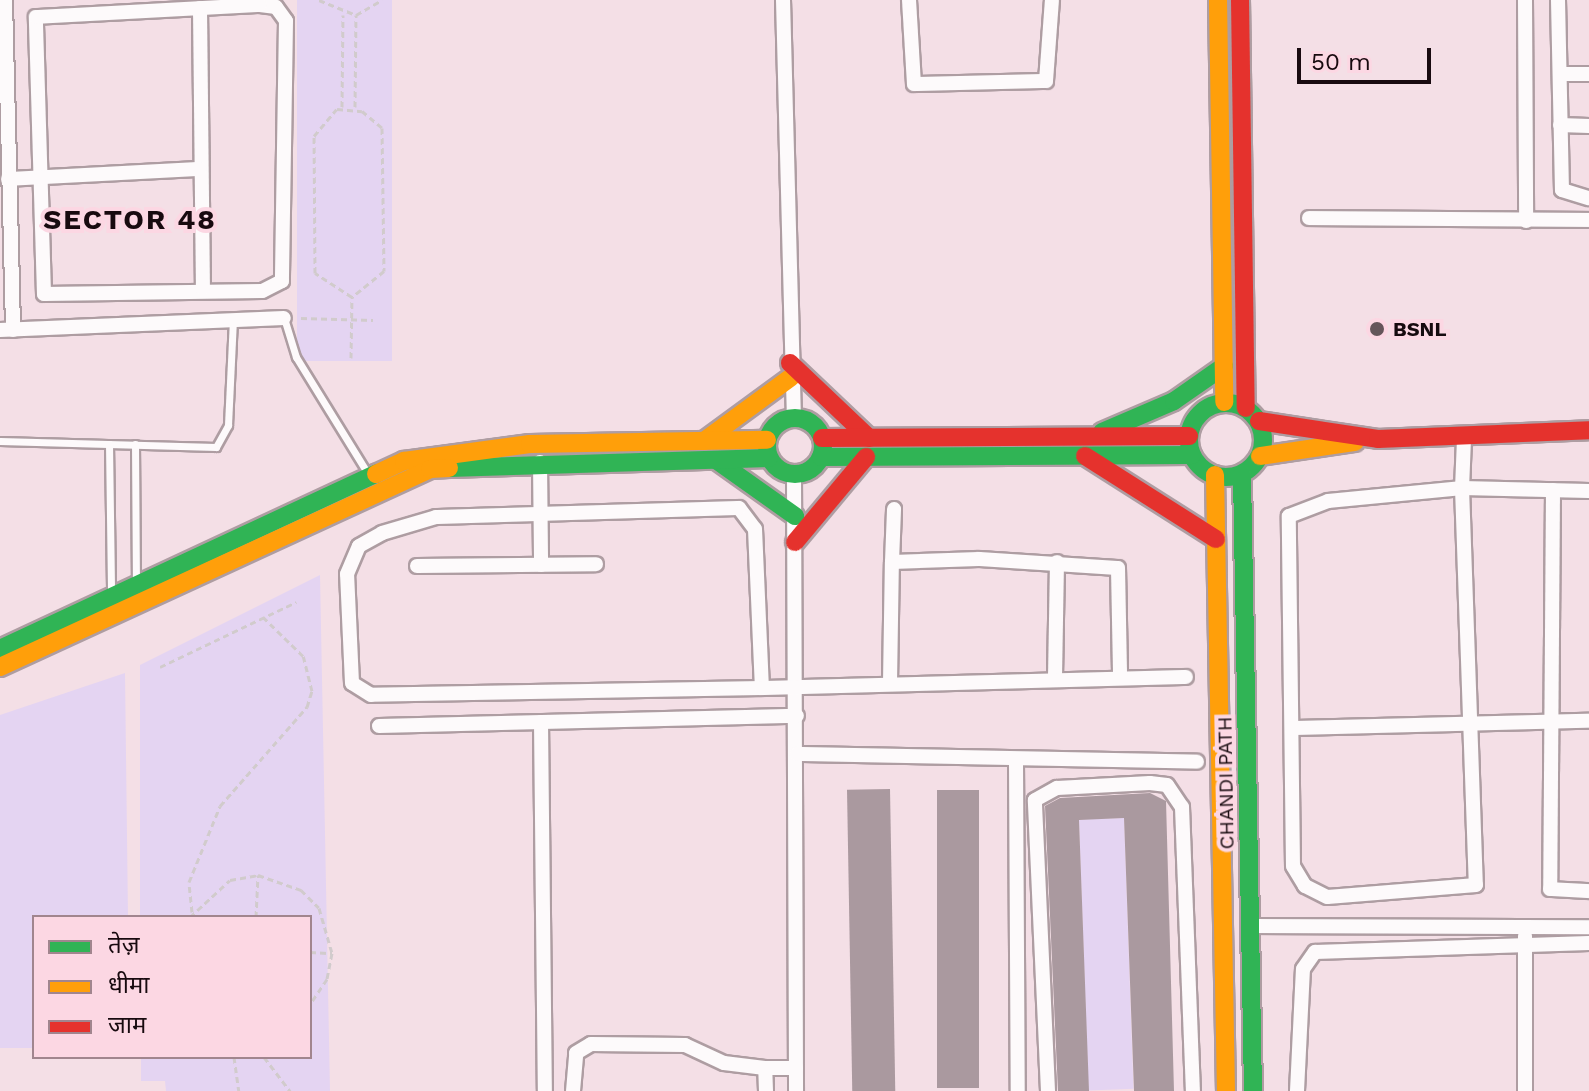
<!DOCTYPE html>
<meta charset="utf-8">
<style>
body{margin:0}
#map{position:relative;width:1589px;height:1091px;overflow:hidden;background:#f4dfe6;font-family:"Work Sans","Noto Sans Devanagari",sans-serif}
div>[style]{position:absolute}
.green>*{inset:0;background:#e4d4f2;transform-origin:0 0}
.building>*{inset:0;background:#aa999f;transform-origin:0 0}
.path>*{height:3px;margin-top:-1.5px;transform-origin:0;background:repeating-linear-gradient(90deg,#d1cbcc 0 6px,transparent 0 10px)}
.roads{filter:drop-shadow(2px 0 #ae9da2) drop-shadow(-2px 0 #ae9da2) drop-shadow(0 2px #ae9da2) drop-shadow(0 -2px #ae9da2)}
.lane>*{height:7px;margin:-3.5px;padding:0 3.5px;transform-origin:3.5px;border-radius:3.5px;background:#fdfafb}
.street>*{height:14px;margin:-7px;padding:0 7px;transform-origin:7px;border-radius:7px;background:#fdfafb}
.fast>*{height:18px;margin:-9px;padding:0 9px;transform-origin:9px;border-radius:9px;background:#30b455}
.fast>.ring{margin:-9px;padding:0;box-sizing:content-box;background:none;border:18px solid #30b455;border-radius:50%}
.slow>*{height:18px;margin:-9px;padding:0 9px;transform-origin:9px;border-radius:9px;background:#ff9f0a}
.jam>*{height:18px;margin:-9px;padding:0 9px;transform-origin:9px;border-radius:9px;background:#e5322d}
.dots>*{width:22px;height:22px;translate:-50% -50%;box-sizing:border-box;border:4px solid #fcd7e3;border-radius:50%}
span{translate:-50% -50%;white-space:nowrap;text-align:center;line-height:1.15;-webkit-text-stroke:8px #fcd7e3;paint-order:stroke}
.poi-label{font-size:20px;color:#180a0f;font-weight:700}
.left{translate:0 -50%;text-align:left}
.street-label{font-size:20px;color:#180a0f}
.district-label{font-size:28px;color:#180a0f;font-weight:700;letter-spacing:2px}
.legend{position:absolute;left:32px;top:915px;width:280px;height:144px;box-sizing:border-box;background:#fcd7e3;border:2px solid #a1858e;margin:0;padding:10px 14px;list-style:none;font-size:24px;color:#180a0f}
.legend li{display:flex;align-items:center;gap:16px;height:40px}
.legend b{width:40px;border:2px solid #a1858e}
.scale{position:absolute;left:1297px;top:48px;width:134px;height:36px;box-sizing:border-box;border:4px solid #180a0f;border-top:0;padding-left:10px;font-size:24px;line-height:28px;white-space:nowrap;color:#180a0f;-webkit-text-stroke:6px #fcd7e3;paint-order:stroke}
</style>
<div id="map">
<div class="green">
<div style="left:297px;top:0;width:95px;height:361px"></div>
<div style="clip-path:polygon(320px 575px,330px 1091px,166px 1091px,165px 1081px,141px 1081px,141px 1057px,310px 1057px,310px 917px,140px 917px,140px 665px)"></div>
<div style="clip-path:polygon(125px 673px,128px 917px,34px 917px,34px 1048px,0 1048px,0 715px)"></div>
<div style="left:1124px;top:818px;width:271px;height:45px;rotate:88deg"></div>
</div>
<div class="building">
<div style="left:890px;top:789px;width:302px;height:43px;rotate:89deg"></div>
<div style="left:937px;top:790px;width:42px;height:298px"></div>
<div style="clip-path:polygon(1150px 793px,1166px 801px,1174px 1091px,1134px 1091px,1124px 818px,1079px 820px,1089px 1091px,1058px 1091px,1045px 806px,1060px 798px)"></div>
</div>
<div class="path">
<div style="left:319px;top:0;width:40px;rotate:22deg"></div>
<div style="left:356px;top:15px;width:30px;rotate:-30deg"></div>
<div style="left:342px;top:107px;width:92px;rotate:-89.4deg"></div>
<div style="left:355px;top:107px;width:92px;rotate:-89.4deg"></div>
<div style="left:337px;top:109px;width:25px;rotate:5deg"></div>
<div style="left:362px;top:111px;width:26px;rotate:40deg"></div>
<div style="left:382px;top:128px;width:143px;rotate:89.2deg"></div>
<div style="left:384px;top:271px;width:41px;rotate:140.9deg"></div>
<div style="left:352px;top:297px;width:44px;rotate:-147deg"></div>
<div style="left:315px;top:273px;width:137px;rotate:-90.4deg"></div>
<div style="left:314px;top:136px;width:35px;rotate:-50deg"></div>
<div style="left:301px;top:318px;width:72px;rotate:1.6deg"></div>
<div style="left:351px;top:358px;width:61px;rotate:-89.1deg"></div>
<div style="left:160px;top:667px;width:151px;rotate:-25.5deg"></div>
<div style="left:192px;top:912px;width:30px;rotate:-96deg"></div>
<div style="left:189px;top:882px;width:82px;rotate:-67.8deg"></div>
<div style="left:220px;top:806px;width:132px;rotate:-48.7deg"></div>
<div style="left:307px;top:707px;width:17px;rotate:-73deg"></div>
<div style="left:312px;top:691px;width:36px;rotate:-104deg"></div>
<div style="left:303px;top:656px;width:56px;rotate:-135.7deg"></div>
<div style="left:190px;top:917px;width:54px;rotate:-42.8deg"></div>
<div style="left:230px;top:880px;width:28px;rotate:-10deg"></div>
<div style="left:258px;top:875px;width:46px;rotate:19.2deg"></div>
<div style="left:301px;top:890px;width:25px;rotate:45deg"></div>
<div style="left:319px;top:908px;width:47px;rotate:73.9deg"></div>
<div style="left:332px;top:953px;width:26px;rotate:101deg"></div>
<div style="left:327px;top:979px;width:30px;rotate:124deg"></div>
<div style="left:256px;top:917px;width:42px;rotate:-87.3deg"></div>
<div style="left:310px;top:952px;width:22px;rotate:3deg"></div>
<div style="left:234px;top:1057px;width:34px;rotate:82deg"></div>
<div style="left:264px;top:1057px;width:43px;rotate:52.6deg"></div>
</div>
<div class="roads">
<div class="lane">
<div style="left:284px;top:318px;width:41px;rotate:72.9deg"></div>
<div style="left:296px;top:357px;width:137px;rotate:58.4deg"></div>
<div style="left:0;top:441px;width:216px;rotate:1.6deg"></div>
<div style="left:216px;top:447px;width:25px;rotate:-61deg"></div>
<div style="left:228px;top:425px;width:105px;rotate:-87.3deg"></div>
<div style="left:109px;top:444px;width:152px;rotate:89.2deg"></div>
<div style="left:135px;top:444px;width:138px;rotate:89.6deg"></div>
</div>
<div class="street">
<div style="left:5px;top:0;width:330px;rotate:88.6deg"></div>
<div style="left:783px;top:0;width:418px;rotate:88.5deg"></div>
<div style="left:909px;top:0;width:84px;rotate:86.6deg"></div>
<div style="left:914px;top:84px;width:132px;rotate:-1.3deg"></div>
<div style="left:1046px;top:81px;width:81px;rotate:-85.8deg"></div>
<div style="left:1525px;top:0;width:221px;rotate:89.7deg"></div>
<div style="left:1558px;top:0;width:190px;rotate:88.8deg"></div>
<div style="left:1562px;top:190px;width:28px;rotate:17deg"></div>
<div style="left:260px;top:5px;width:16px;rotate:7deg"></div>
<div style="left:276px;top:7px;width:17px;rotate:54deg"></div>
<div style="left:286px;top:21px;width:260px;rotate:90.9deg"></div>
<div style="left:282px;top:281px;width:22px;rotate:153deg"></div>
<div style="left:262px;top:291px;width:218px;rotate:179.2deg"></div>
<div style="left:44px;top:294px;width:277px;rotate:-91.7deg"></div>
<div style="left:36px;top:17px;width:224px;rotate:-3.1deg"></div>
<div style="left:200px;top:8px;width:280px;rotate:89.4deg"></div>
<div style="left:1560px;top:74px;width:29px"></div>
<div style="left:1560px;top:125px;width:29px;rotate:2deg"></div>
<div style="left:8px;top:179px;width:192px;rotate:-3deg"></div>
<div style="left:1309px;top:218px;width:280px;rotate:0.4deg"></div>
<div style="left:0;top:330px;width:284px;rotate:-2.4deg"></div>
<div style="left:1464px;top:439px;width:49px;rotate:92.3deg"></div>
<div style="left:1462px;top:488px;width:397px;rotate:88deg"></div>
<div style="left:1476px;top:885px;width:149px;rotate:175.4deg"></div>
<div style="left:1327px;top:897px;width:25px;rotate:-153deg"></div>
<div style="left:1305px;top:886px;width:23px;rotate:-121deg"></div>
<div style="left:1293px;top:866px;width:350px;rotate:-90.7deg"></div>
<div style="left:1289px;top:516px;width:42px;rotate:-21deg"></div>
<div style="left:1328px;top:501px;width:135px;rotate:-5.5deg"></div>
<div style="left:1462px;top:488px;width:127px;rotate:1.4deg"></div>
<div style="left:540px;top:462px;width:103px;rotate:89.4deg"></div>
<div style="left:794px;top:475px;width:616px;rotate:89.81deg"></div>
<div style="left:1553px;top:490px;width:399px;rotate:90.4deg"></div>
<div style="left:1550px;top:889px;width:39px;rotate:3deg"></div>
<div style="left:739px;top:508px;width:26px;rotate:53deg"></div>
<div style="left:755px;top:529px;width:159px;rotate:87.5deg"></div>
<div style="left:762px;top:688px;width:391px;rotate:179deg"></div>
<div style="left:371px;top:695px;width:22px;rotate:-148deg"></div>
<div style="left:352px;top:683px;width:109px;rotate:-92.6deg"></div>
<div style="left:347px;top:574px;width:30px;rotate:-67deg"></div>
<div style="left:359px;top:546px;width:26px;rotate:-29deg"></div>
<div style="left:382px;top:533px;width:56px;rotate:-16.5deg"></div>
<div style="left:436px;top:517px;width:303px;rotate:-1.7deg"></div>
<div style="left:892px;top:562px;width:53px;rotate:-87.8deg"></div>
<div style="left:417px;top:566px;width:179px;rotate:-0.6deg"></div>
<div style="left:1055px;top:677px;width:115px;rotate:-89deg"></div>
<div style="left:890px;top:683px;width:121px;rotate:-89.1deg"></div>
<div style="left:892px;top:562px;width:87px;rotate:-2deg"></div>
<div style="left:979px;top:559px;width:139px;rotate:3.7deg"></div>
<div style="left:1118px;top:568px;width:108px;rotate:88.9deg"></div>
<div style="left:762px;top:688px;width:424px;rotate:-1.5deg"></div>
<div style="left:541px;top:722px;width:369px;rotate:89.4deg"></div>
<div style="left:379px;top:726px;width:418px;rotate:-1.4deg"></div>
<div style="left:1292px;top:728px;width:297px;rotate:-1.4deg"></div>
<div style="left:797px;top:754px;width:400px;rotate:1.1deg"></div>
<div style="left:1016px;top:762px;width:329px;rotate:89.7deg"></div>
<div style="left:1251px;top:926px;width:338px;rotate:0.2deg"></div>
<div style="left:573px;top:1091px;width:38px;rotate:-85deg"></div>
<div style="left:576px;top:1053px;width:17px;rotate:-31deg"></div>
<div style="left:591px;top:1044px;width:94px;rotate:0.6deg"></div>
<div style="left:685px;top:1045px;width:43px;rotate:24.8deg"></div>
<div style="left:724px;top:1063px;width:41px;rotate:7deg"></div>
<div style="left:766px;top:1091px;width:23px;rotate:-92deg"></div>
<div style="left:765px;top:1068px;width:31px"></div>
<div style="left:1048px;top:1091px;width:291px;rotate:-92.6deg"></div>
<div style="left:1035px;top:800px;width:25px;rotate:-29deg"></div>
<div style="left:1057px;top:788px;width:93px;rotate:-3.1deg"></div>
<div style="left:1150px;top:783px;width:17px;rotate:7deg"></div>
<div style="left:1167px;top:785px;width:27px;rotate:56deg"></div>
<div style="left:1182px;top:807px;width:284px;rotate:87.8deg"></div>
<div style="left:1297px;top:1091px;width:122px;rotate:-87.2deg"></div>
<div style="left:1303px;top:969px;width:21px;rotate:-55deg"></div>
<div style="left:1315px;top:952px;width:274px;rotate:-1.9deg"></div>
<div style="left:1525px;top:1091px;width:155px;rotate:-90deg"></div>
</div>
<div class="fast">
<div class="ring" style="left:1189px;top:403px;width:56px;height:56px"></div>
<div class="ring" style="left:767px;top:418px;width:38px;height:38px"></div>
<div style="left:1102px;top:432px;width:78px;rotate:-23.3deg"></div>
<div style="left:1174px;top:401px;width:61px;rotate:-35deg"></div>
<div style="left:821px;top:457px;width:371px;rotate:-0.3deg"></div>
<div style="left:716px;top:460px;width:97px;rotate:35.3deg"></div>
<div style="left:449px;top:468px;width:320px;rotate:-1.8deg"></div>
<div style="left:1242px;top:474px;width:617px;rotate:88.98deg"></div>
<div style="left:0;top:649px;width:415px;rotate:-25deg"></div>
</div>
<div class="slow">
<div style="left:1218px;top:0;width:402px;rotate:89.1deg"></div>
<div style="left:704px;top:441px;width:107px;rotate:-36.2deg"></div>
<div style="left:1260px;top:456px;width:96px;rotate:-8.4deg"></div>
<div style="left:376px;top:474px;width:31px;rotate:-25deg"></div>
<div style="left:404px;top:461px;width:127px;rotate:-7.7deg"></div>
<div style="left:530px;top:444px;width:237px;rotate:-1deg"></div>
<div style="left:1215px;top:475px;width:616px;rotate:88.98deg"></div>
<div style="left:0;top:667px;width:473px;rotate:-24.7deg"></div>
<div style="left:430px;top:469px;width:19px;rotate:-3deg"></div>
</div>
<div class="jam">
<div style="left:1240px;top:0;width:408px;rotate:89.2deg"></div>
<div style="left:790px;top:363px;width:109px;rotate:43.5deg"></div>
<div style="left:1259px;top:421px;width:120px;rotate:8.6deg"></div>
<div style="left:1378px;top:439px;width:211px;rotate:-2.4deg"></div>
<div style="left:822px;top:438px;width:367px;rotate:-0.3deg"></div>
<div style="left:1085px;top:456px;width:155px;rotate:32.4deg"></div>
<div style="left:795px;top:542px;width:111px;rotate:-50.1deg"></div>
</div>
</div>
<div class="dots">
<div style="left:1377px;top:329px;background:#65555a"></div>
</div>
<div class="poi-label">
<span class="left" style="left:1393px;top:329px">BSNL</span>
</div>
<div class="street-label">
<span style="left:1226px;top:783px;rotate:-91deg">CHANDI PATH</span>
</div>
<div class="district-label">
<span style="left:130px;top:220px">SECTOR 48</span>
</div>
<ul class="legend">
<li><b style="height:10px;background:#30b455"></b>तेज़</li>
<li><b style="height:10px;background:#ff9f0a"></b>धीमा</li>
<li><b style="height:10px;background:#e5322d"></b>जाम</li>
</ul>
<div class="scale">50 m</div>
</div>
